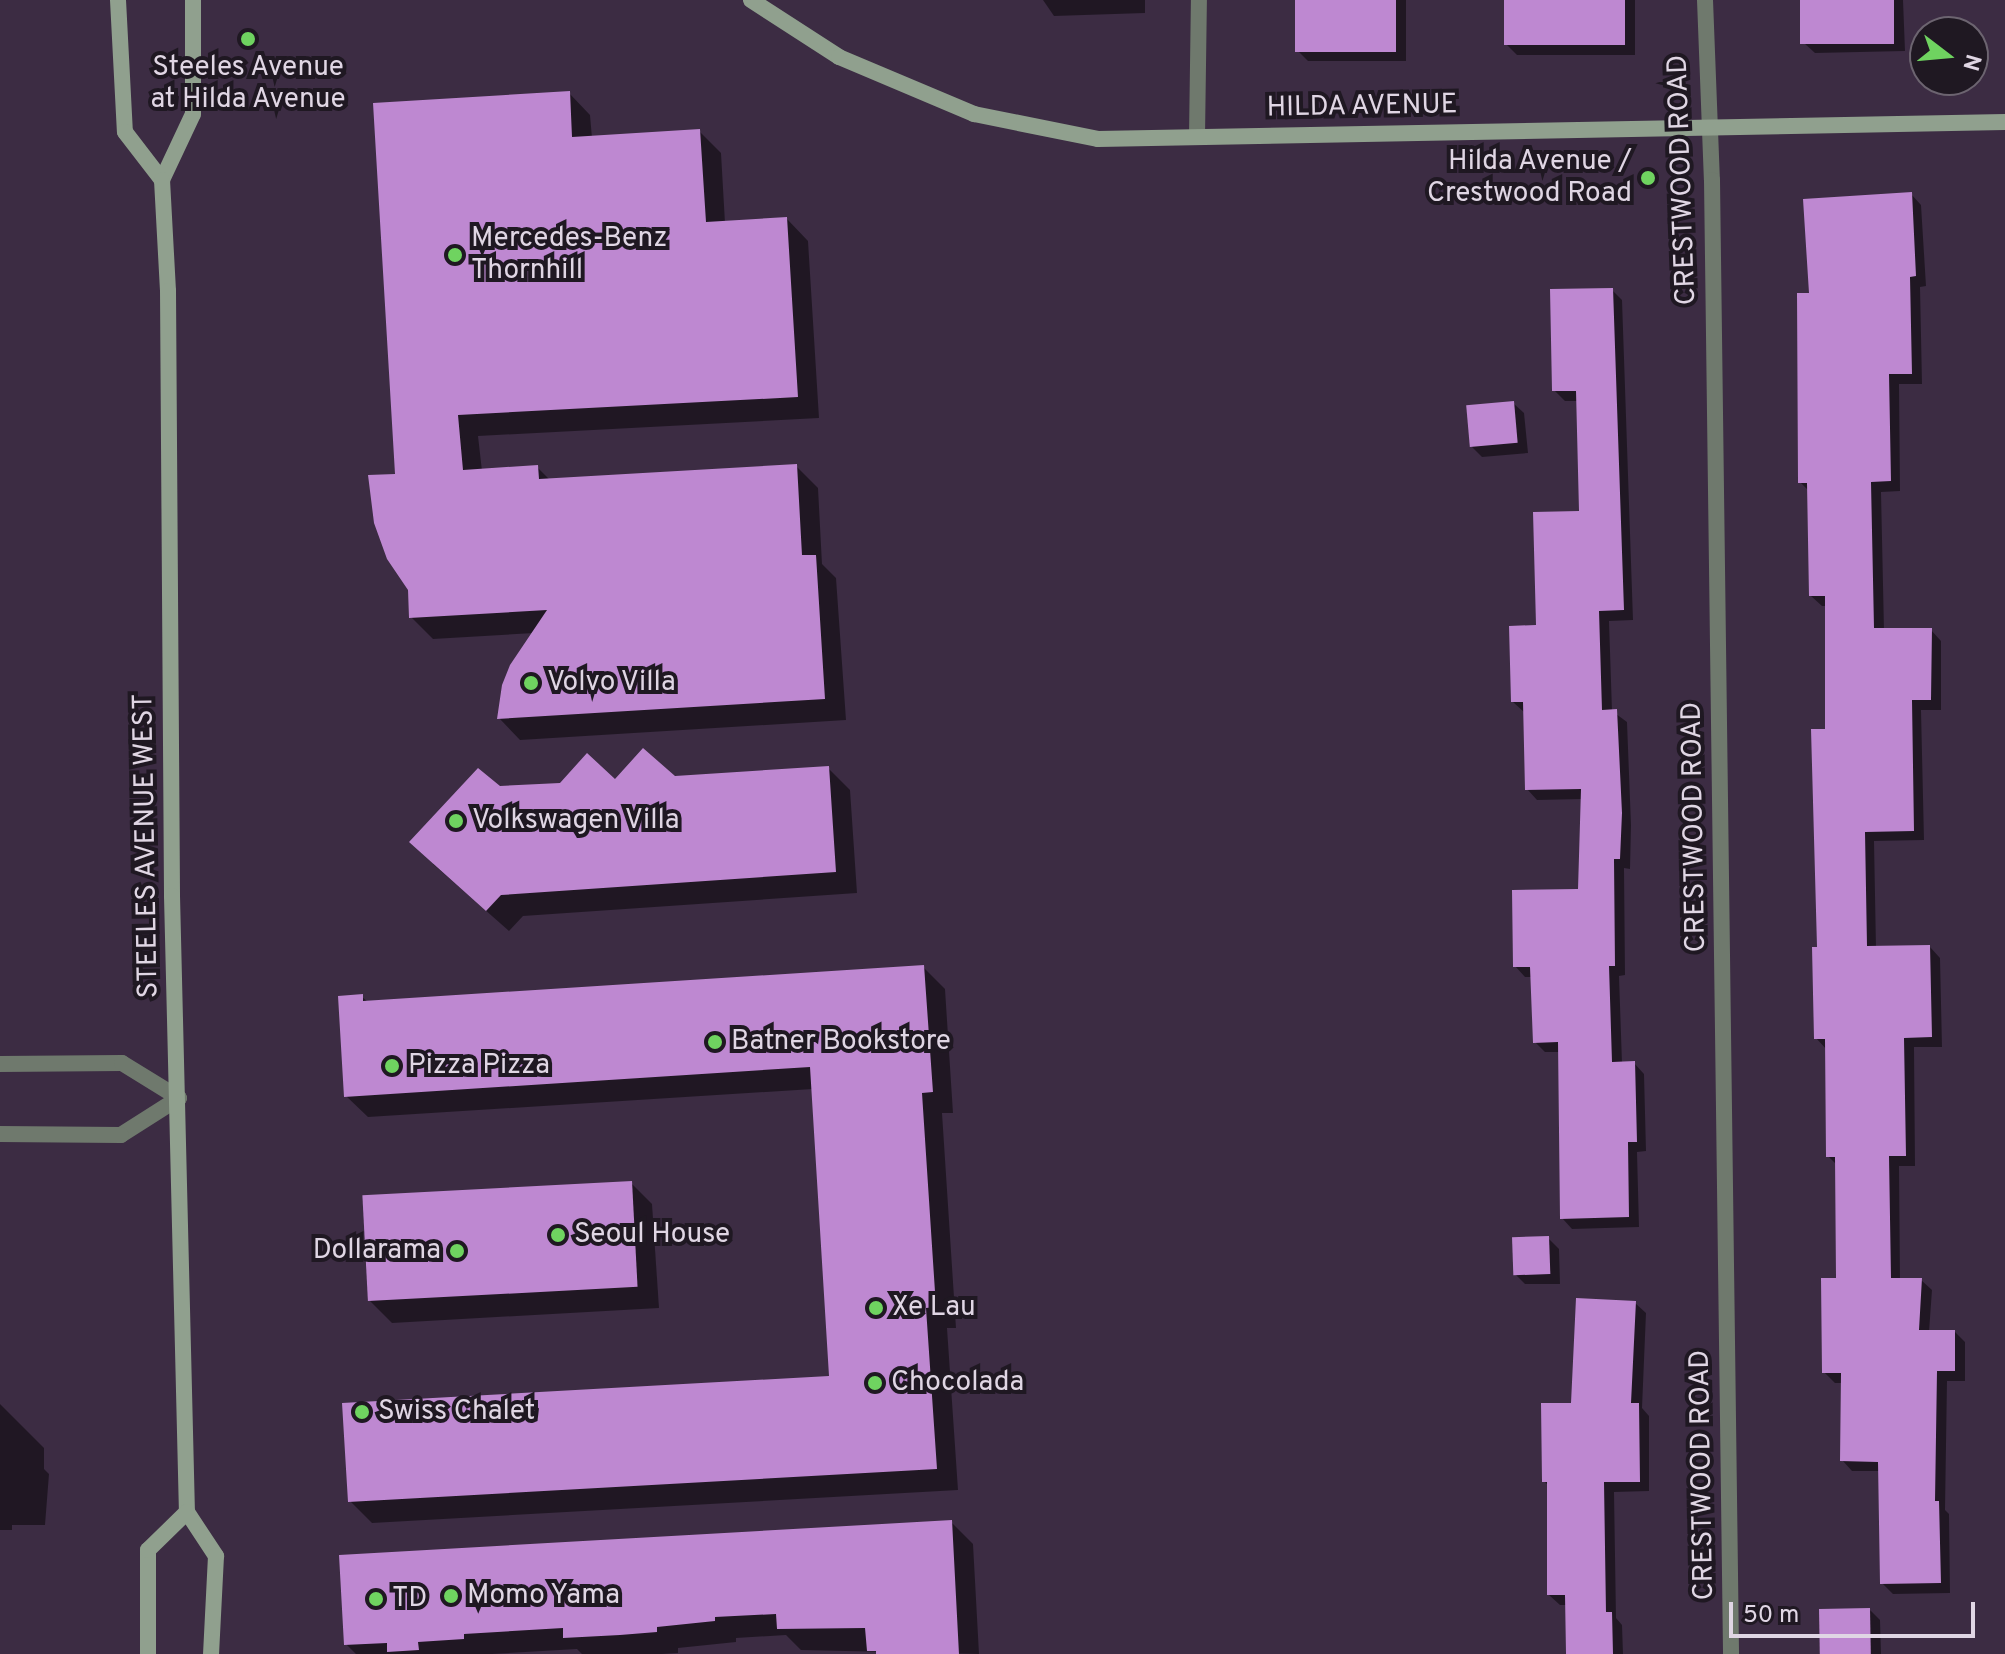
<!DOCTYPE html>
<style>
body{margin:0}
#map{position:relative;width:2005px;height:1654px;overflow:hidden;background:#3c2c43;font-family:Overpass,sans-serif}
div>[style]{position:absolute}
.shadow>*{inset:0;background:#0007}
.building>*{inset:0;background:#be88d1;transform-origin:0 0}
.street>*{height:16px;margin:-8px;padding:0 8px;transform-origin:8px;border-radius:8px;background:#6f796d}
.secondary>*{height:16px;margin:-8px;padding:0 8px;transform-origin:8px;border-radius:8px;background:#90a08e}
.dots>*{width:22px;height:22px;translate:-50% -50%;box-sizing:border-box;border:4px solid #1f1822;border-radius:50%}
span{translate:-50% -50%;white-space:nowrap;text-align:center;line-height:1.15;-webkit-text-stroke:8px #1f1822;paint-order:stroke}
.poi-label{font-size:28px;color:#e0d6e4}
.right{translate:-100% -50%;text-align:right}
.left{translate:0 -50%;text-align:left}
.street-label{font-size:28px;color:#e0d6e4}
.north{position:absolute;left:1909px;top:16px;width:80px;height:80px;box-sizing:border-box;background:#1f1822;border:2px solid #6c6470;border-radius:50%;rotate:106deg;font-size:22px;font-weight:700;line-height:32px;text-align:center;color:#e0d6e4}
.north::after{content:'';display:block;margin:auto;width:28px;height:36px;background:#6fd360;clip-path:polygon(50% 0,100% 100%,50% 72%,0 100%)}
.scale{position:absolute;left:1729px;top:1602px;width:246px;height:36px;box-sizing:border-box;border:4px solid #e0d6e4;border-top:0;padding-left:10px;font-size:24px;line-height:28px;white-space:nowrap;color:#e0d6e4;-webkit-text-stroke:6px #1f1822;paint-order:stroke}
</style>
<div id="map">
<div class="shadow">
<div style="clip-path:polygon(1043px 0,1145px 0,1145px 13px,1054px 16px)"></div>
<div style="clip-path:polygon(1296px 0,1406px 0,1406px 61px,1308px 61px,1298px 51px)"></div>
<div style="clip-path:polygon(1506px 0,1635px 0,1635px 55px,1517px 55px,1506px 44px)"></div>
<div style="clip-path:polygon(1803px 0,1903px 0,1905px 51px,1815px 53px,1804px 43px)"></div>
<div style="clip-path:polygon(569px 93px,590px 115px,592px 138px,699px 131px,721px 153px,725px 223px,787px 219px,808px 241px,819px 418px,478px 436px,482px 471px,537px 467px,551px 481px,796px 466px,818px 488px,822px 564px,836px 578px,846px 720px,520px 740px,499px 718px,534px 633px,433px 639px,411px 617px,397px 476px)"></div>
<div style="clip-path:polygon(1911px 194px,1921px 205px,1926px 286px,1920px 287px,1922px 384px,1899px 384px,1900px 491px,1881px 492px,1884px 630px,1931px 630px,1941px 641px,1941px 710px,1921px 710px,1924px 840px,1874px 841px,1876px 948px,1930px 947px,1940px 958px,1942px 1047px,1914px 1047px,1915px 1166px,1899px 1166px,1900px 1280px,1921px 1280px,1932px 1290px,1929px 1332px,1955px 1332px,1965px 1342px,1965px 1381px,1947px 1381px,1945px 1510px,1949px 1514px,1950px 1593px,1893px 1594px,1882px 1583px,1880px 1471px,1852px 1471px,1842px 1460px,1843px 1383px,1835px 1383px,1824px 1372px,1838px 1280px,1837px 1165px,1828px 1156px,1827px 1050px,1816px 1038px,1827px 731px,1827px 606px,1822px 606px,1811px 596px,1809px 491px,1800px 482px,1812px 295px)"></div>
<div style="clip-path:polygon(1612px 290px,1622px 300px,1633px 620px,1609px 621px,1612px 711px,1627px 722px,1631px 825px,1630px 869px,1624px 868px,1625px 975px,1619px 976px,1622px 1063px,1634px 1063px,1644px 1074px,1646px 1151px,1637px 1152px,1639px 1227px,1572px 1229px,1562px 1218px,1560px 1052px,1545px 1052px,1535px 1042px,1533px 977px,1525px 977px,1515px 966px,1580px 890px,1583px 799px,1537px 800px,1527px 789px,1525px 713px,1513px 702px,1581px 513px,1578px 401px,1565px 401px,1554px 390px)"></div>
<div style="clip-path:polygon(1513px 403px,1524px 413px,1528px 453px,1482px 457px,1472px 447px)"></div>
<div style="clip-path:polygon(828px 768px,850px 790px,857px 893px,523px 916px,509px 931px,433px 864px,499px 788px)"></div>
<div style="clip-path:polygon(923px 967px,945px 989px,953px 1113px,942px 1113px,956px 1328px,947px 1328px,958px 1490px,372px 1523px,350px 1501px,832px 1378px,813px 1089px,368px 1117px,346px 1096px,362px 997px,368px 1002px)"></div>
<div style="clip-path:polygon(631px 1183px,652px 1204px,659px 1308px,392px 1323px,370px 1301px)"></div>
<div style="clip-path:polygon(1548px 1238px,1559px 1249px,1560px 1284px,1525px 1284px,1514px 1273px)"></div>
<div style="clip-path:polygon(1635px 1303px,1646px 1313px,1642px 1408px,1649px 1416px,1649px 1491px,1614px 1492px,1616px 1618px,1622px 1625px,1623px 1654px,1568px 1654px,1567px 1605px,1560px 1605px,1549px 1595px,1549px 1486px,1544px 1481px,1573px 1405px)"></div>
<div style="clip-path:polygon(0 1404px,44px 1448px,44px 1469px,49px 1474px,45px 1525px,12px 1525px,12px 1530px,0 1530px)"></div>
<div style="clip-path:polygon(951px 1522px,973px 1544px,979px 1654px,801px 1650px,786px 1635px,736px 1638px,736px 1642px,678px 1648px,678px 1653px,662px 1654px,582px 1654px,577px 1649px,492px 1654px,356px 1654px,346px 1644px)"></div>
<div style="clip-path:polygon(1870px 1610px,1880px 1620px,1881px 1654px,1821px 1654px)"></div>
</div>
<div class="building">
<div style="left:1295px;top:0;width:101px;height:52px"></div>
<div style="left:1504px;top:0;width:121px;height:45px"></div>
<div style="left:1800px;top:0;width:94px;height:44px"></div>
<div style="clip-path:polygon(570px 91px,572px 137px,700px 129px,706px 222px,787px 217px,798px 397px,458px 415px,463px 470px,538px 465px,539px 479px,797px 464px,802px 555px,816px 555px,825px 699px,497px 719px,502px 685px,510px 665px,547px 610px,409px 618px,408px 590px,387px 559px,374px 523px,368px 475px,395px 474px,373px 103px)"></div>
<div style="clip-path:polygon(1912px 192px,1916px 276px,1910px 277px,1912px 374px,1889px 374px,1891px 481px,1871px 482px,1874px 628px,1932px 628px,1931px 700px,1912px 700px,1914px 831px,1865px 832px,1867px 946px,1930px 945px,1932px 1037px,1904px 1038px,1906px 1156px,1889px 1156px,1891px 1278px,1922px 1278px,1919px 1330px,1955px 1330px,1955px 1371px,1937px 1371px,1935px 1501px,1939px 1501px,1941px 1583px,1880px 1584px,1878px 1462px,1840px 1461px,1841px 1373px,1822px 1373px,1821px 1278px,1836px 1278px,1835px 1157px,1826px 1157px,1825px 1039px,1814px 1039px,1812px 947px,1817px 947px,1811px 729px,1825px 729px,1825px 596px,1809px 596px,1807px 483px,1798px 483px,1797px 293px,1809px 293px,1803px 199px)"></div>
<div style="clip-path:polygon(1613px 288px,1624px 610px,1599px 611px,1602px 710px,1617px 709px,1622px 813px,1620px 859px,1614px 859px,1615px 966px,1609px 966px,1612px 1062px,1635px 1061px,1637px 1142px,1628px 1142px,1629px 1217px,1560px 1219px,1558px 1042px,1533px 1043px,1530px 967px,1513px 967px,1512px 890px,1578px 889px,1581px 789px,1525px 790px,1523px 702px,1511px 702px,1509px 626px,1536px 625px,1533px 512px,1579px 511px,1576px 391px,1552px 391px,1550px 289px)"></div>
<div style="left:1514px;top:401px;width:42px;height:48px;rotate:85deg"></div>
<div style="clip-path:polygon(643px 748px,675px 776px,829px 766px,836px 872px,501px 895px,486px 911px,409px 842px,478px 768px,500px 786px,560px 783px,587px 753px,615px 779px)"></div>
<div style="clip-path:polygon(924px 965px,933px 1092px,922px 1093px,936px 1307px,926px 1308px,937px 1469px,348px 1502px,342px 1403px,829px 1376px,810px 1067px,344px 1097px,338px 996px,363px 994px,363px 1001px)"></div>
<div style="left:632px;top:1181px;width:106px;height:270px;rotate:87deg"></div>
<div style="left:1549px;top:1236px;width:38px;height:37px;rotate:88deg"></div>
<div style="clip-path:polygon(1576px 1298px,1636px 1301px,1631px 1403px,1639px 1403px,1640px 1482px,1604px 1482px,1606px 1612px,1612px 1612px,1613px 1654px,1566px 1654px,1565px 1595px,1547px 1595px,1547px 1482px,1542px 1482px,1541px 1403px,1571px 1403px)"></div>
<div style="clip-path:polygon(952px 1520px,959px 1654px,876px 1654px,876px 1651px,867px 1651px,865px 1628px,777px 1629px,776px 1614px,715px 1617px,715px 1621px,657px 1627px,657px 1632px,620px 1635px,563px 1638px,563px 1628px,464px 1634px,464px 1639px,418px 1642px,419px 1650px,387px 1652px,387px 1643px,344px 1645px,339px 1555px)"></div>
<div style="left:1870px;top:1608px;width:46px;height:51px;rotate:89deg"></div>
</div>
<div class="street">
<div style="left:1705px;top:0;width:180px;rotate:87.8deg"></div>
<div style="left:1712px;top:180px;width:1474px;rotate:89.26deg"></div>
<div style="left:1197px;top:137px;width:137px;rotate:-89.2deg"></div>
<div style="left:0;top:1064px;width:122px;rotate:-0.5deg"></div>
<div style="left:122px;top:1063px;width:67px;rotate:31.6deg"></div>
<div style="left:179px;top:1098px;width:69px;rotate:147.5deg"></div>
<div style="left:121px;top:1135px;width:121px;rotate:-179.5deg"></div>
</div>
<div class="secondary">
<div style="left:118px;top:0;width:132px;rotate:87deg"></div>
<div style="left:125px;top:132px;width:61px;rotate:52.4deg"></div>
<div style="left:193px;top:0;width:114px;rotate:90deg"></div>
<div style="left:193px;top:114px;width:73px;rotate:115.2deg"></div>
<div style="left:162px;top:180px;width:111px;rotate:86.9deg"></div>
<div style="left:168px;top:291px;width:605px;rotate:89.62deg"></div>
<div style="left:172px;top:896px;width:616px;rotate:88.61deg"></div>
<div style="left:187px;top:1512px;width:53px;rotate:56.6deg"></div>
<div style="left:216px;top:1556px;width:98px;rotate:92.9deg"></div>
<div style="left:751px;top:0;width:105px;rotate:32.9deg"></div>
<div style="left:839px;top:57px;width:147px;rotate:22.9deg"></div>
<div style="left:974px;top:114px;width:126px;rotate:11.4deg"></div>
<div style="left:1098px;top:139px;width:907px;rotate:-1.07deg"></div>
<div style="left:148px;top:1654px;width:104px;rotate:-90deg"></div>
<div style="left:148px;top:1550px;width:54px;rotate:-44.3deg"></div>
</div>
<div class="dots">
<div style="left:248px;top:39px;background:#6fd360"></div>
<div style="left:1648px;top:178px;background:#6fd360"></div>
<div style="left:455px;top:255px;background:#6fd360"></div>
<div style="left:531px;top:683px;background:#6fd360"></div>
<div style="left:456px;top:821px;background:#6fd360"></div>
<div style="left:715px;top:1042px;background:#6fd360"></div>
<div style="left:392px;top:1066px;background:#6fd360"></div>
<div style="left:558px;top:1235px;background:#6fd360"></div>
<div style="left:457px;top:1251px;background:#6fd360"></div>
<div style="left:876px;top:1308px;background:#6fd360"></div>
<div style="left:875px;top:1383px;background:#6fd360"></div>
<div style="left:362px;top:1412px;background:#6fd360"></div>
<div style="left:451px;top:1596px;background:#6fd360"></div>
<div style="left:376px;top:1599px;background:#6fd360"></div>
</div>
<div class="poi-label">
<span style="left:248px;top:84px">Steeles Avenue<br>at Hilda Avenue</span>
<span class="right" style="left:1632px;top:178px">Hilda Avenue /<br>Crestwood Road</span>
<span class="left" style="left:471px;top:255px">Mercedes-Benz<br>Thornhill</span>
<span class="left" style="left:547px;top:683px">Volvo Villa</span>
<span class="left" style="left:472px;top:821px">Volkswagen Villa</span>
<span class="left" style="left:731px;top:1042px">Batner Bookstore</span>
<span class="left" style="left:408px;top:1066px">Pizza Pizza</span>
<span class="left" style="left:574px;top:1235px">Seoul House</span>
<span class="right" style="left:441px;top:1251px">Dollarama</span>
<span class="left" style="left:892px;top:1308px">Xe Lau</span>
<span class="left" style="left:891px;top:1383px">Chocolada</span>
<span class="left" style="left:378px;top:1412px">Swiss Chalet</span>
<span class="left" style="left:467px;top:1596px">Momo Yama</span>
<span class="left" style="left:392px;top:1599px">TD</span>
</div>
<div class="street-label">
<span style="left:1362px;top:107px;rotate:-1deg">HILDA AVENUE</span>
<span style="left:1683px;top:180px;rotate:-92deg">CRESTWOOD ROAD</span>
<span style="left:1695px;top:827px;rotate:-91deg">CRESTWOOD ROAD</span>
<span style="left:147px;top:846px;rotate:-91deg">STEELES AVENUE WEST</span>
<span style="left:1703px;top:1475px;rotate:-91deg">CRESTWOOD ROAD</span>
</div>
<div class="north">N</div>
<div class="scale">50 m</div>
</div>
